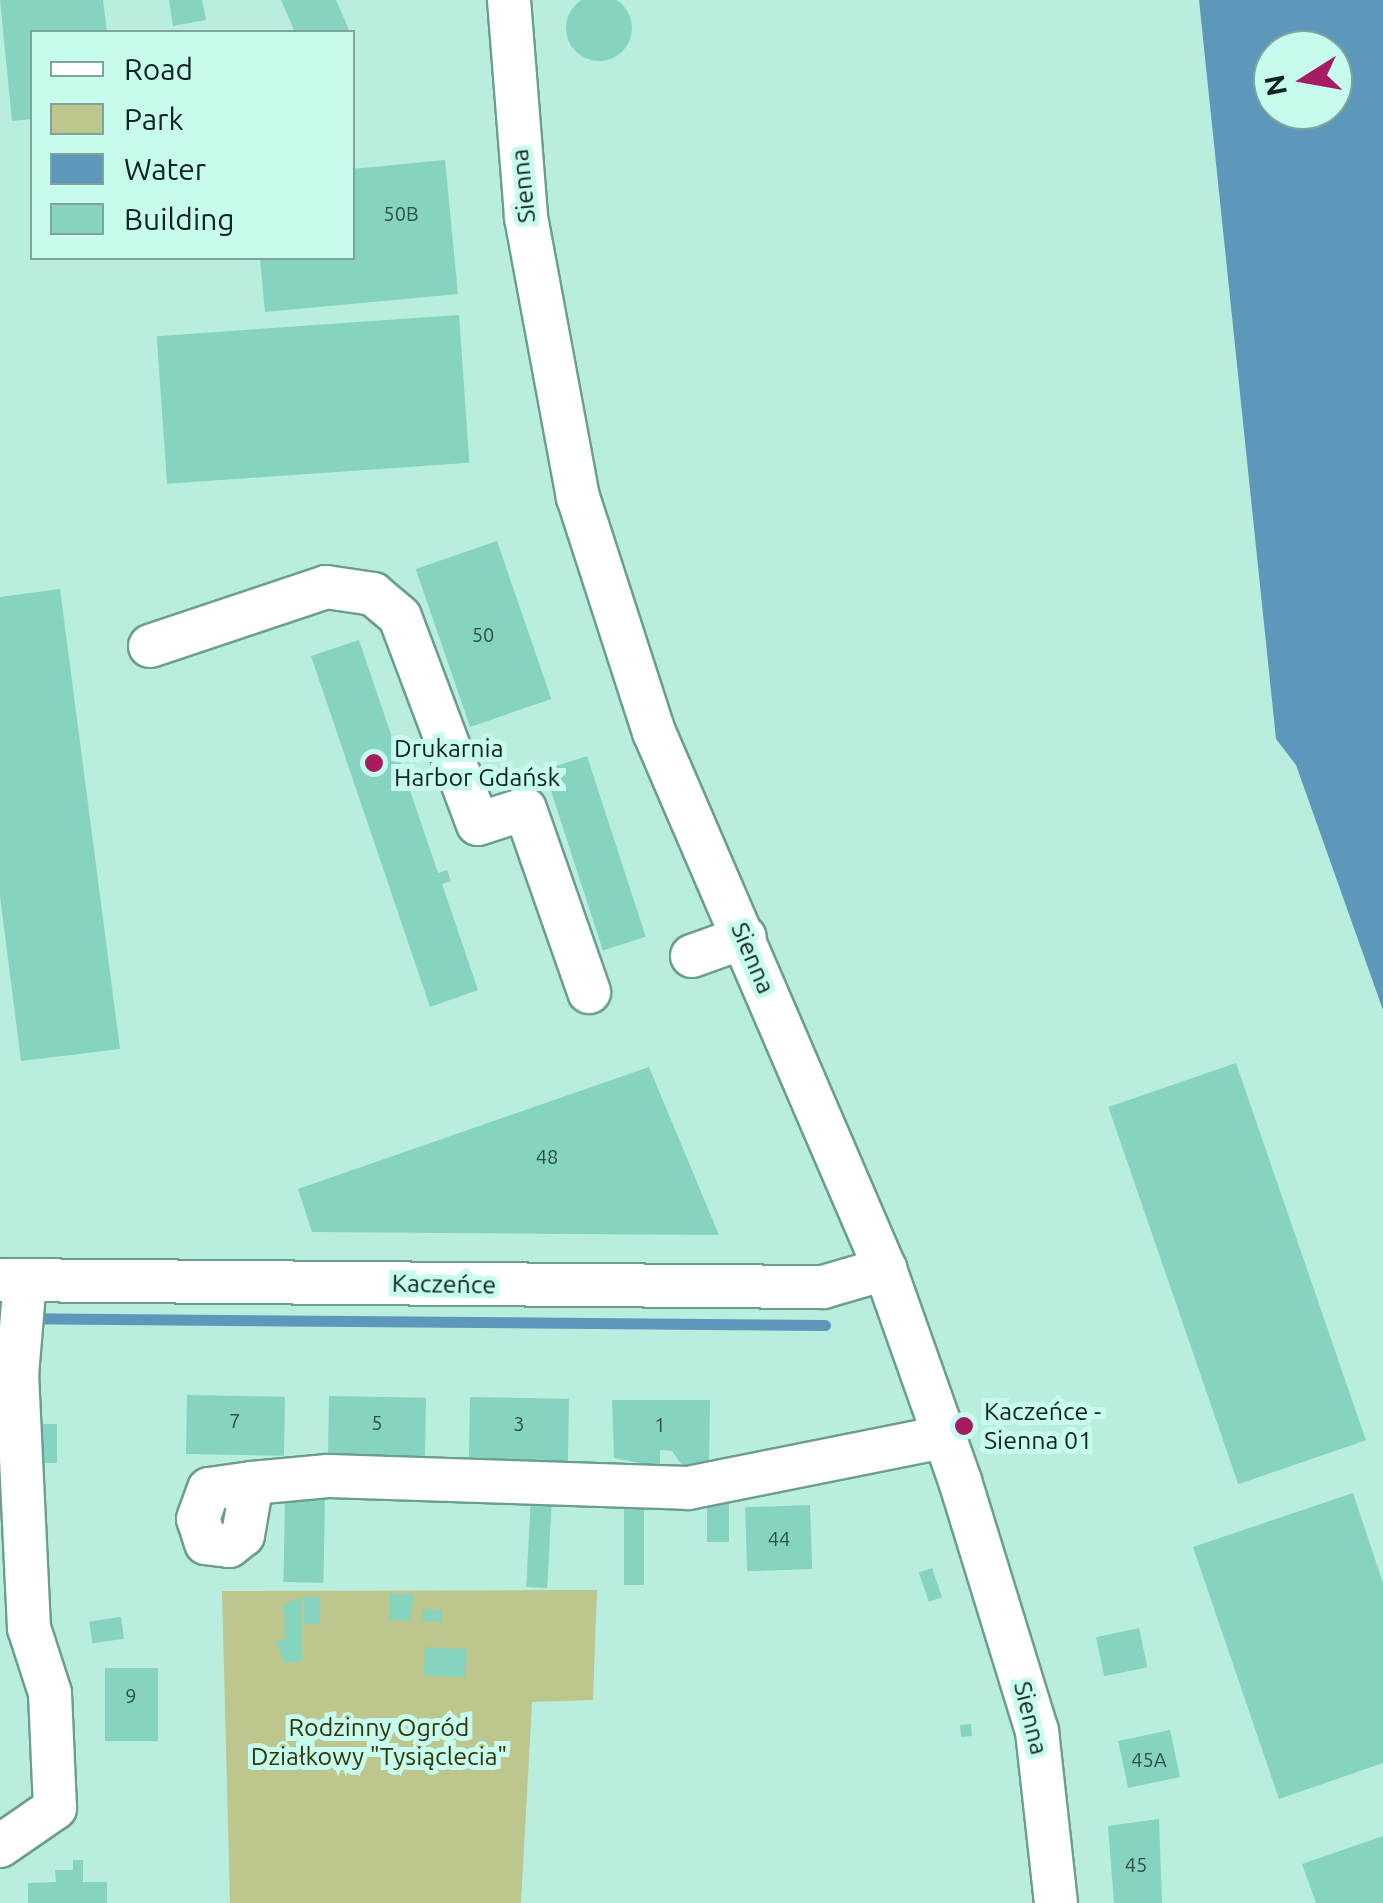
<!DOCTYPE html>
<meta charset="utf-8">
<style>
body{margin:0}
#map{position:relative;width:1383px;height:1903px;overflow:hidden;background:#b9eedf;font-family:Ubuntu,sans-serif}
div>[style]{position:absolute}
.green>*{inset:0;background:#bcc68d}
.water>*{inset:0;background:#5d98bb}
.stream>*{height:11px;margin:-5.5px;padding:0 5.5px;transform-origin:5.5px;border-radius:5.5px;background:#5d98bb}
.building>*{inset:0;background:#86d3bf;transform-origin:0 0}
.round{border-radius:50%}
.roads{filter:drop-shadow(2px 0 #6b9e91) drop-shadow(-2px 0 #6b9e91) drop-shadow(0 2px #6b9e91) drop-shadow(0 -2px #6b9e91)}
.minor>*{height:42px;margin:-21px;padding:0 21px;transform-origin:21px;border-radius:21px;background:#fff}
.dots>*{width:28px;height:28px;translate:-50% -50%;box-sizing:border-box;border:5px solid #c6fbed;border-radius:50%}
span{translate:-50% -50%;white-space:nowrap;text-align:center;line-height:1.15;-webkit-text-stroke:10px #c6fbed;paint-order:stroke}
.number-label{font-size:20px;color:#2d5047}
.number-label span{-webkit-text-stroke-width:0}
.street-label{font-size:25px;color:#0f241f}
.poi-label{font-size:25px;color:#0f241f}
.left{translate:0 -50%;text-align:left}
.park-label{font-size:25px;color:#313708}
.legend{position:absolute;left:30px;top:30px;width:325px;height:230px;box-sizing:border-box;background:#c6fbed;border:2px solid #7da59b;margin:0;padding:12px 18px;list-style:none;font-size:30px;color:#0f241f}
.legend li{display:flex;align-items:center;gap:20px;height:50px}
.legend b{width:50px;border:2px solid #7da59b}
.north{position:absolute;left:1253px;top:30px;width:100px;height:100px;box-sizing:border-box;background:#c6fbed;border:2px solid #7da59b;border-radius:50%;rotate:259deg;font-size:28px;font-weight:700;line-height:40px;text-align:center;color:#0f241f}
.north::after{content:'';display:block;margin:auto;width:35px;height:45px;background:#a61b61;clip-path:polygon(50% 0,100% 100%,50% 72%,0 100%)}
</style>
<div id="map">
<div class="green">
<div style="clip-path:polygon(597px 1590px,593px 1700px,532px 1702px,521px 1903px,230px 1903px,222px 1591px)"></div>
</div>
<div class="water">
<div style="clip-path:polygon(evenodd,1199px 0,1383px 0,1383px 1010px,1296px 765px,1276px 739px,1199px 0,1273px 50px,1333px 50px,1333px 110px,1273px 110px,1273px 50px)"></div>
</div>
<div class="stream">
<div style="left:0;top:1318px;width:825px;rotate:0.49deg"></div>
</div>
<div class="building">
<div class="round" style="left:566px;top:-5px;width:66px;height:66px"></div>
<div style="clip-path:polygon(0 0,103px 0,107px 32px,32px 32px,32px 119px,12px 121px)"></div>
<div style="clip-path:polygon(169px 0,202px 0,206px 20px,173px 26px)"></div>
<div style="clip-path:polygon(281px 0,336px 0,350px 32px,295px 32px)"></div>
<div style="clip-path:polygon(445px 160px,458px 294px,265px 312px,260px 258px,352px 258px,352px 169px)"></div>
<div style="left:459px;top:315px;width:148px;height:303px;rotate:86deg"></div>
<div style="left:497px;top:541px;width:167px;height:86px;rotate:71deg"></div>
<div style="clip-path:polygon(60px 589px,120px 1049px,21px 1061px,0 896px,0 597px)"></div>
<div style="clip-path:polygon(359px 640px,438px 873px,447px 870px,451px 881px,442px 884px,478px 990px,430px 1007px,311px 656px)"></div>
<div style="left:587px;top:756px;width:190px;height:45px;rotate:72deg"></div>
<div style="left:1236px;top:1063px;width:399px;height:135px;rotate:71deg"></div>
<div style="clip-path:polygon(649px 1067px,719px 1235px,312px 1232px,298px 1189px)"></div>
<div style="left:187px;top:1395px;width:98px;height:59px;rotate:1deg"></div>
<div style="left:329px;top:1396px;width:97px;height:59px;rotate:1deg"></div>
<div style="left:470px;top:1397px;width:99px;height:67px;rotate:1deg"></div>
<div style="clip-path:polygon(612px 1400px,710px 1400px,709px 1468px,684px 1468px,672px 1451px,660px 1450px,660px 1467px,614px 1458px)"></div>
<div style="left:57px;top:1424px;width:39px;height:23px;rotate:90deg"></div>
<div style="clip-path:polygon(1353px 1493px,1383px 1583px,1383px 1763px,1279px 1799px,1193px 1547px)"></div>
<div style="left:285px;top:1495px;width:40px;height:87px;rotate:1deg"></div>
<div style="left:531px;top:1496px;width:21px;height:91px;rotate:3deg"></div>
<div style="left:624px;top:1498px;width:20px;height:87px"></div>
<div style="left:707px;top:1504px;width:22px;height:38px"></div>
<div style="left:810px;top:1505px;width:64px;height:65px;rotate:88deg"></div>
<div style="left:932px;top:1568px;width:31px;height:14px;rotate:71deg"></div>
<div style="clip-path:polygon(390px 1594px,414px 1594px,410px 1620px,389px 1620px)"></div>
<div style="clip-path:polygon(302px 1597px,301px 1662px,284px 1662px,276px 1640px,285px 1640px,284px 1604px)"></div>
<div style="left:304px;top:1597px;width:16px;height:27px"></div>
<div style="left:423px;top:1609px;width:19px;height:12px;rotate:3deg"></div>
<div style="left:121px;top:1617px;width:22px;height:32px;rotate:82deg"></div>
<div style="left:1139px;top:1628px;width:40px;height:44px;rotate:78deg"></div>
<div style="left:425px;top:1647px;width:42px;height:28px;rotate:3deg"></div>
<div style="left:105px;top:1668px;width:53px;height:73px"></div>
<div style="left:971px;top:1724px;width:12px;height:11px;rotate:85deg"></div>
<div style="left:1170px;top:1730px;width:48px;height:53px;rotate:78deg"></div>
<div style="clip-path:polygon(1159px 1819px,1162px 1903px,1114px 1903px,1108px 1826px)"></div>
<div style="clip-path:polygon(1383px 1836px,1383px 1903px,1316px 1903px,1302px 1864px)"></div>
<div style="clip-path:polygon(73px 1860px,83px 1860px,83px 1882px,107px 1882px,107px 1903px,28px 1903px,28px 1883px,56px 1882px,55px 1870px,73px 1870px)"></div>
</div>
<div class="roads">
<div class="minor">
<div style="left:509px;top:0;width:218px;rotate:85.5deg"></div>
<div style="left:526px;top:217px;width:285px;rotate:79.5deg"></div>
<div style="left:578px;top:497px;width:247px;rotate:72.1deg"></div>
<div style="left:654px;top:732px;width:585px;rotate:66.72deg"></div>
<div style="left:885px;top:1269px;width:225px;rotate:70.5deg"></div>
<div style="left:960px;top:1481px;width:262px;rotate:72.9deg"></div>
<div style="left:1037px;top:1731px;width:173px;rotate:83.7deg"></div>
<div style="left:150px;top:646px;width:186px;rotate:-18.5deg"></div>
<div style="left:326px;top:587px;width:48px;rotate:8.5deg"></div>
<div style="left:373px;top:594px;width:35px;rotate:40deg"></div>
<div style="left:400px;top:617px;width:221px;rotate:69.4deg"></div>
<div style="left:478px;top:824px;width:49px;rotate:-17.7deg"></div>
<div style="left:525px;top:809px;width:194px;rotate:70.7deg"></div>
<div style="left:692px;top:956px;width:56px;rotate:-19.7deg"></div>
<div style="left:0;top:1280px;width:823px;rotate:0.49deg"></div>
<div style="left:823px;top:1287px;width:65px;rotate:-16.2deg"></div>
<div style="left:0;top:1385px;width:20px;rotate:-30deg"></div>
<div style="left:17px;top:1375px;width:95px;rotate:-85.2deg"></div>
<div style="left:252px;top:1483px;width:53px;rotate:99.8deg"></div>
<div style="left:243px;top:1535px;width:18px;rotate:142deg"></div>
<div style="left:229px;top:1546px;width:23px;rotate:-173deg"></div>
<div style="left:206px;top:1543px;width:25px;rotate:-108deg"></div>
<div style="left:198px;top:1519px;width:32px;rotate:-70deg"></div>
<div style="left:209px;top:1489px;width:43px;rotate:-7.9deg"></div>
<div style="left:252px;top:1483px;width:76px;rotate:-5.3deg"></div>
<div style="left:328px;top:1476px;width:360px;rotate:1.9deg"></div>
<div style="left:688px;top:1488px;width:260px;rotate:-11.3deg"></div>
<div style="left:0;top:1846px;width:67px;rotate:-34.6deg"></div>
<div style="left:55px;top:1808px;width:115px;rotate:-92.5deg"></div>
<div style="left:50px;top:1693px;width:68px;rotate:-107.9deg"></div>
<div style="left:29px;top:1628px;width:253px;rotate:-92.7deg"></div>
</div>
</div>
<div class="dots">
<div style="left:374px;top:763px;background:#a61b61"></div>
<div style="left:964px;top:1426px;background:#a61b61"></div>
</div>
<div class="number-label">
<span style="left:401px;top:213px">50B</span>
<span style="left:483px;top:634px">50</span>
<span style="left:547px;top:1156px">48</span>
<span style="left:235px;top:1420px">7</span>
<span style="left:377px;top:1422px">5</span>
<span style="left:519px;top:1423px">3</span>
<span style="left:660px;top:1424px">1</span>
<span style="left:779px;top:1538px">44</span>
<span style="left:131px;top:1695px">9</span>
<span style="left:1149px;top:1759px">45A</span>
<span style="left:1136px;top:1864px">45</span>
</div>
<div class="street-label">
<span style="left:523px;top:186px;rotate:-96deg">Sienna</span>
<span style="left:753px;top:958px;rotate:67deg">Sienna</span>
<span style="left:444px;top:1284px;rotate:1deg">Kaczeńce</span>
<span style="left:1031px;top:1718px;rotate:76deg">Sienna</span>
</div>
<div class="poi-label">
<span class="left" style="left:394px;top:763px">Drukarnia<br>Harbor Gdańsk</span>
<span class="left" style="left:984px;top:1426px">Kaczeńce -<br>Sienna 01</span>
</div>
<div class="park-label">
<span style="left:379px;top:1742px">Rodzinny Ogród<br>Działkowy "Tysiąclecia"</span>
</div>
<ul class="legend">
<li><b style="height:12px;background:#fff"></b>Road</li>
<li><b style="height:28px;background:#bcc68d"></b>Park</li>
<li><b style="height:28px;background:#5d98bb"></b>Water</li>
<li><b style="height:28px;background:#86d3bf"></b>Building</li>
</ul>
<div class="north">N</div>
</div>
